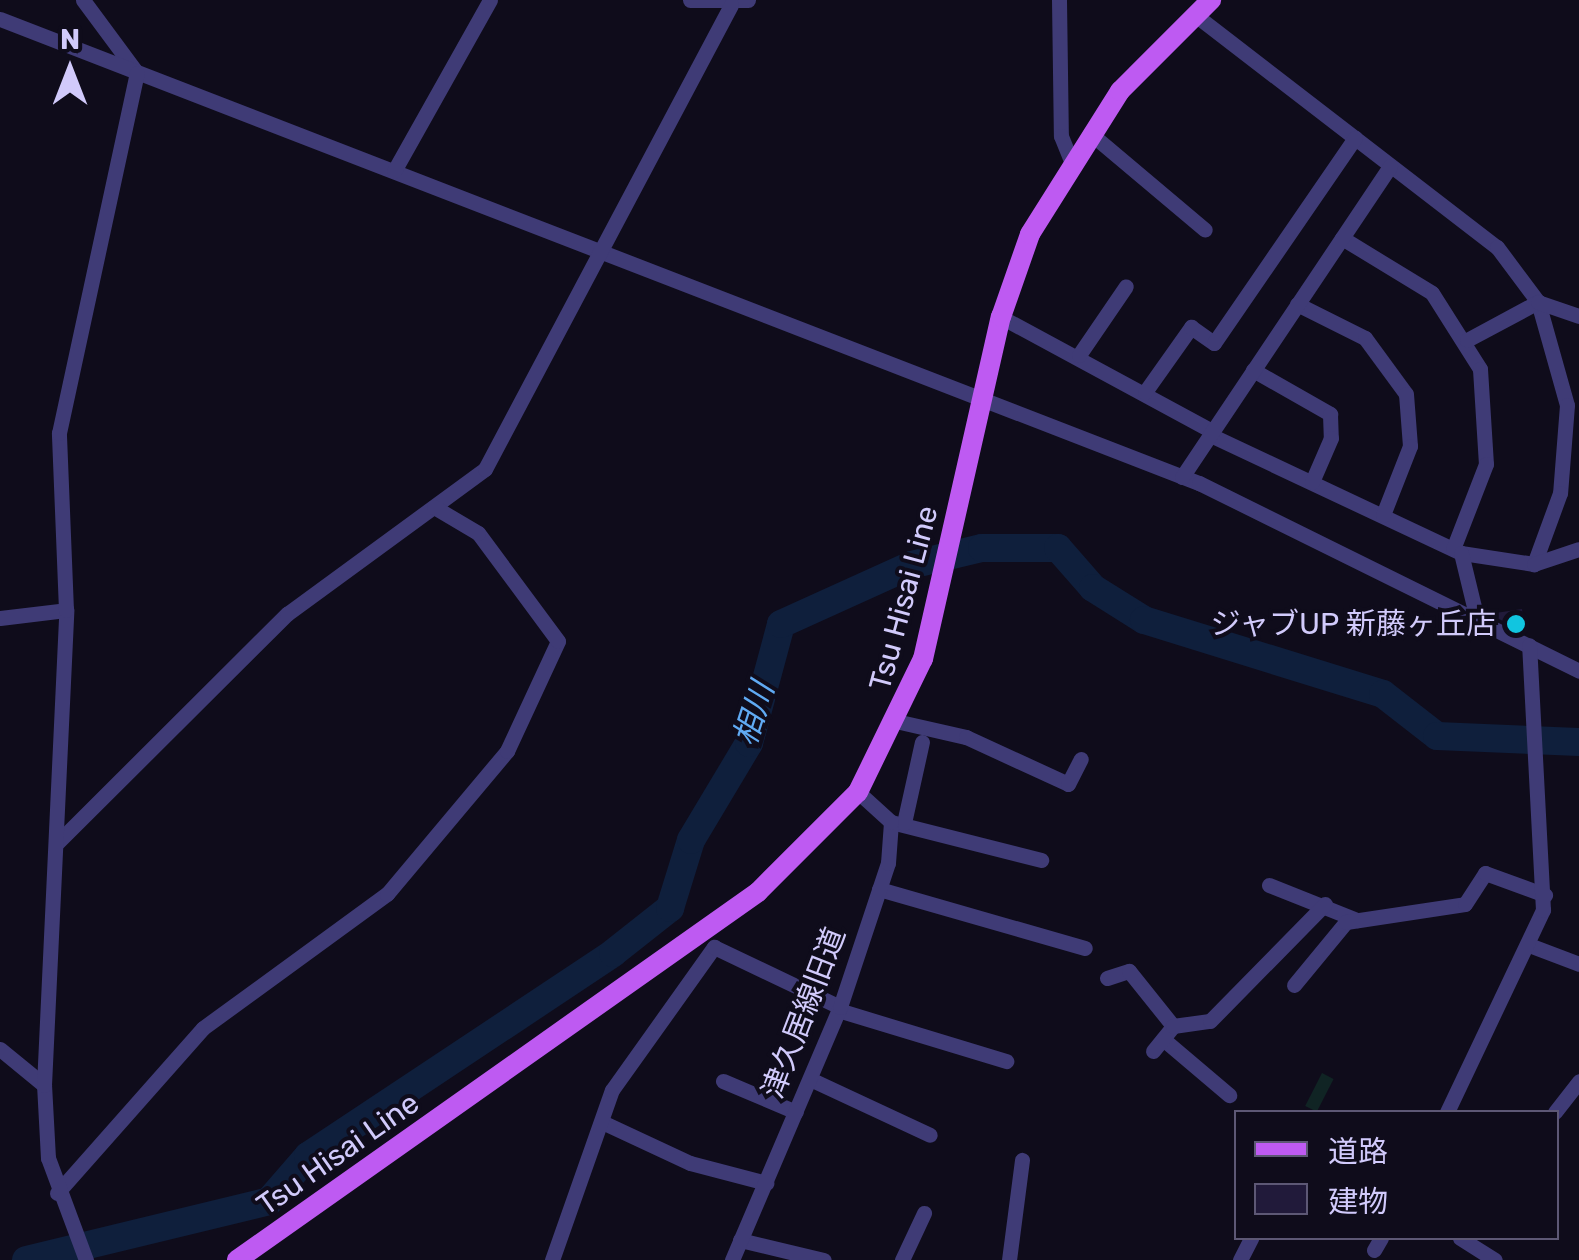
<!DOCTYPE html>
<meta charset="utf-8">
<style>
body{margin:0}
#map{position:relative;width:1579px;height:1260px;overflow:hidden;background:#0f0c1b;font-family:Rubik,"Noto Sans JP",sans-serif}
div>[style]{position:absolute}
.green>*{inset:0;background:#102424;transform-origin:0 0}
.river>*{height:28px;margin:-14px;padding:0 14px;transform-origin:14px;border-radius:14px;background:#0f1f3c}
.building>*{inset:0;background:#211a3a}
.minor>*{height:15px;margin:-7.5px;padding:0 7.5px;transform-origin:7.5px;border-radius:7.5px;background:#3f3b76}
.major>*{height:20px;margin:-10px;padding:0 10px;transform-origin:10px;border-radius:10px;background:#be5af2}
.dots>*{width:28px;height:28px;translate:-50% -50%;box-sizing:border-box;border:5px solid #0f0c1b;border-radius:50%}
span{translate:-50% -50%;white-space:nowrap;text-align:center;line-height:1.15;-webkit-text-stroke:8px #0f0c1b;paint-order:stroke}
.street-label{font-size:30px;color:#d1cafb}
.poi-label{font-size:30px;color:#d1cafb}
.right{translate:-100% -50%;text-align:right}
.water-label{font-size:32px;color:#60aaf3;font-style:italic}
.legend{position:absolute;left:1234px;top:1110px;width:325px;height:130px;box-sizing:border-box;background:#0f0c1b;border:2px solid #5d5875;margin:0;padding:12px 18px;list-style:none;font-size:30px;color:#d1cafb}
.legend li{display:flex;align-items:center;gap:20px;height:50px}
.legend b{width:50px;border:2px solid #5d5875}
.north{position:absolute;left:20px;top:20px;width:100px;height:100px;-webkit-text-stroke:8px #0f0c1b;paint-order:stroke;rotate:0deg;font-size:28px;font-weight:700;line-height:40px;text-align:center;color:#d1cafb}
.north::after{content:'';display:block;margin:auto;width:35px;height:45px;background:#d1cafb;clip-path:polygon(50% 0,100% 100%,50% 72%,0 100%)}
</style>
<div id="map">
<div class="green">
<div style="left:1322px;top:1073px;width:13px;height:37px;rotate:27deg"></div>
</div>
<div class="river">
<div style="left:26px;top:1260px;width:250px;rotate:-13.6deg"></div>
<div style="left:269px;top:1201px;width:60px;rotate:-49.1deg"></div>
<div style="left:308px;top:1156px;width:366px;rotate:-33.6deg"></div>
<div style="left:613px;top:953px;width:73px;rotate:-38.3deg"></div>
<div style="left:670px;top:908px;width:71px;rotate:-72.8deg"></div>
<div style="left:691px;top:840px;width:113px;rotate:-59.1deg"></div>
<div style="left:749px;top:743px;width:123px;rotate:-74.9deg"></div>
<div style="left:781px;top:624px;width:143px;rotate:-24.4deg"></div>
<div style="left:911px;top:565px;width:73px;rotate:-13.5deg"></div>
<div style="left:982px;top:548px;width:76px"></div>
<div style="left:1058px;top:548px;width:53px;rotate:48.8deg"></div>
<div style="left:1093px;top:588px;width:60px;rotate:32.1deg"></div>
<div style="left:1144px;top:620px;width:250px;rotate:17.2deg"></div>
<div style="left:1383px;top:694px;width:68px;rotate:37.9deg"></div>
<div style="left:1437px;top:736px;width:142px;rotate:2.4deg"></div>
</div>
<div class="building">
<div style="clip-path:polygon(1522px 609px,1525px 632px,1489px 614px)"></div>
</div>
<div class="minor">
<div style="left:83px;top:0;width:91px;rotate:53.5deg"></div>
<div style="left:690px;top:0;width:58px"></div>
<div style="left:1059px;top:0;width:136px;rotate:89.2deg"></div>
<div style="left:1061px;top:136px;width:31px;rotate:68deg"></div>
<div style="left:1194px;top:14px;width:382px;rotate:37.6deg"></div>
<div style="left:1497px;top:247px;width:69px;rotate:53.3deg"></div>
<div style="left:1538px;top:302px;width:107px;rotate:74.3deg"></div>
<div style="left:1567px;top:405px;width:88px;rotate:94.5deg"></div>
<div style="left:1560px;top:493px;width:76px;rotate:110.1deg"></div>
<div style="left:1534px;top:564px;width:74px;rotate:-171.4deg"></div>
<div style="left:1461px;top:553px;width:277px;rotate:-154.8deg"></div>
<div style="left:0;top:19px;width:1286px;rotate:21.16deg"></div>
<div style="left:1199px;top:483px;width:424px;rotate:26.3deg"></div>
<div style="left:1090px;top:133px;width:150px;rotate:40.1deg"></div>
<div style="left:394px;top:171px;width:196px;rotate:-60.7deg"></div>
<div style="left:1342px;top:238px;width:105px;rotate:31.4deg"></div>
<div style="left:1432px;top:293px;width:90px;rotate:57.7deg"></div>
<div style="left:1480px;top:369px;width:95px;rotate:86.4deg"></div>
<div style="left:1486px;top:464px;width:91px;rotate:111.2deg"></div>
<div style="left:1297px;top:304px;width:76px;rotate:26.6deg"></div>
<div style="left:1365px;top:338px;width:69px;rotate:53.8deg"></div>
<div style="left:1406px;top:394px;width:52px;rotate:85.6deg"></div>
<div style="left:1410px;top:446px;width:74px;rotate:111.4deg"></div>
<div style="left:1001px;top:317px;width:240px;rotate:28.4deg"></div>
<div style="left:1467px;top:340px;width:81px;rotate:-28.2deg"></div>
<div style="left:1538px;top:302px;width:43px;rotate:18.9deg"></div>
<div style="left:1079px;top:355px;width:83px;rotate:-55.7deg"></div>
<div style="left:1253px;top:370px;width:89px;rotate:29.7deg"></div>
<div style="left:1330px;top:414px;width:24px;rotate:88deg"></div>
<div style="left:1331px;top:438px;width:48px;rotate:113.4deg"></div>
<div style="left:1145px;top:392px;width:80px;rotate:-54.7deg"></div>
<div style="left:1191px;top:327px;width:28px;rotate:35deg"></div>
<div style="left:1214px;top:343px;width:249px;rotate:-55.5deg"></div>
<div style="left:1182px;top:477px;width:374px;rotate:-56.2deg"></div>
<div style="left:1461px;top:553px;width:68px;rotate:76.4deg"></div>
<div style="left:1534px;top:564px;width:47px;rotate:-18.4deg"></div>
<div style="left:0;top:618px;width:66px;rotate:-6.9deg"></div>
<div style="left:900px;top:722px;width:68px;rotate:12.8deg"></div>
<div style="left:966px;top:737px;width:112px;rotate:24.7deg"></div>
<div style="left:1068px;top:784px;width:28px;rotate:-63deg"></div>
<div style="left:891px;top:822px;width:155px;rotate:14.2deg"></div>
<div style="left:904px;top:823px;width:83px;rotate:-77.5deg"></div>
<div style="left:57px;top:843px;width:325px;rotate:-44.9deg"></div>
<div style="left:287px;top:614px;width:245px;rotate:-36.2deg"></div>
<div style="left:485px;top:469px;width:525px;rotate:-62.07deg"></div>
<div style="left:1269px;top:885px;width:95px;rotate:21.7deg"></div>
<div style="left:879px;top:889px;width:214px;rotate:16deg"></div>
<div style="left:1529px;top:945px;width:53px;rotate:20.8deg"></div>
<div style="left:1107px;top:978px;width:23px;rotate:-18deg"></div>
<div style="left:1129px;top:971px;width:70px;rotate:51.3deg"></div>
<div style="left:1294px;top:985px;width:82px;rotate:-50.5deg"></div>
<div style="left:1346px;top:922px;width:120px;rotate:-8.6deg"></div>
<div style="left:1465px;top:904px;width:37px;rotate:-57deg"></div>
<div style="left:1485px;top:873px;width:64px;rotate:20.1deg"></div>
<div style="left:838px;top:1010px;width:176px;rotate:16.9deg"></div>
<div style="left:1163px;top:1039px;width:87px;rotate:40.3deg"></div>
<div style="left:0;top:1049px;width:57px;rotate:39.3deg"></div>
<div style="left:1153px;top:1051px;width:32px;rotate:-51deg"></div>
<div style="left:1173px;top:1026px;width:37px;rotate:-8deg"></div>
<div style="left:1210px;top:1021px;width:164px;rotate:-45.5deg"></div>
<div style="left:810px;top:1079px;width:132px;rotate:25deg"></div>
<div style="left:723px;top:1081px;width:79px;rotate:23deg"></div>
<div style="left:1447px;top:1112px;width:224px;rotate:-64.6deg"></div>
<div style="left:1543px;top:910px;width:265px;rotate:-93deg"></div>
<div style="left:1555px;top:1112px;width:39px;rotate:-52deg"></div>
<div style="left:602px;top:1122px;width:97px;rotate:25deg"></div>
<div style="left:690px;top:1163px;width:79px;rotate:14.7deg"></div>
<div style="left:57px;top:1193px;width:220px;rotate:-48.5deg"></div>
<div style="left:203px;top:1028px;width:228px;rotate:-36.1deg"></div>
<div style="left:387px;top:894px;width:187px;rotate:-50deg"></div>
<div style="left:507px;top:751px;width:121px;rotate:-65.1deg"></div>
<div style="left:558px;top:641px;width:134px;rotate:-126.5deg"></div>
<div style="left:478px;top:533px;width:51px;rotate:-149.4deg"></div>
<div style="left:1460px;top:1238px;width:41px;rotate:32.2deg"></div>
<div style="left:740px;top:1240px;width:86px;rotate:13.4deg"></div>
<div style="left:1374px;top:1250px;width:14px;rotate:-60deg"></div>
<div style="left:86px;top:1260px;width:109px;rotate:-110.4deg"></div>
<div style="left:48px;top:1158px;width:73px;rotate:-93.1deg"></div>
<div style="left:44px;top:1085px;width:476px;rotate:-87.3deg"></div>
<div style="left:66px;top:610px;width:177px;rotate:-92.3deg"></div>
<div style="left:59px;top:433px;width:368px;rotate:-77.8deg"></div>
<div style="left:552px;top:1260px;width:180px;rotate:-70.6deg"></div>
<div style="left:612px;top:1090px;width:176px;rotate:-54.5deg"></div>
<div style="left:714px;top:947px;width:140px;rotate:25.5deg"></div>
<div style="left:732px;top:1260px;width:275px;rotate:-66.9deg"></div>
<div style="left:840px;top:1007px;width:152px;rotate:-71.6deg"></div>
<div style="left:888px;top:863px;width:41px;rotate:-85.8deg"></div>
<div style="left:891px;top:822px;width:45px;rotate:-137.7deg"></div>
<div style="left:902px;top:1260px;width:52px;rotate:-64.9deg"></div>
<div style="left:1009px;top:1260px;width:101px;rotate:-82.6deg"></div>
<div style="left:1240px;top:1260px;width:25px;rotate:-63deg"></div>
</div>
<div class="major">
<div style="left:237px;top:1260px;width:638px;rotate:-35.23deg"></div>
<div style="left:758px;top:892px;width:141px;rotate:-45deg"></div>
<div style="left:858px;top:792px;width:148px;rotate:-64deg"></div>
<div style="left:923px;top:659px;width:351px;rotate:-77.2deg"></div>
<div style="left:1001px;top:317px;width:88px;rotate:-70.7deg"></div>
<div style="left:1030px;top:234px;width:169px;rotate:-57.8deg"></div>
<div style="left:1120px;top:91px;width:129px;rotate:-45deg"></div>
</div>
<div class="dots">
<div style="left:1516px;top:624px;background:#11c5e0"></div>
</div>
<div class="street-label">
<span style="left:904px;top:598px;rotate:-75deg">Tsu Hisai Line</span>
<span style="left:804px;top:1013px;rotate:-69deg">津久居線旧道</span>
<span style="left:338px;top:1154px;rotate:-35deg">Tsu Hisai Line</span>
</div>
<div class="poi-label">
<span class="right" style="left:1496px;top:624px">ジャブUP 新藤ヶ丘店</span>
</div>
<div class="water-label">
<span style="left:754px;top:714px;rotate:-72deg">相川</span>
</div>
<ul class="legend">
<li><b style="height:12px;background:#be5af2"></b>道路</li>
<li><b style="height:28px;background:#211a3a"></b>建物</li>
</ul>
<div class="north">N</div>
</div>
